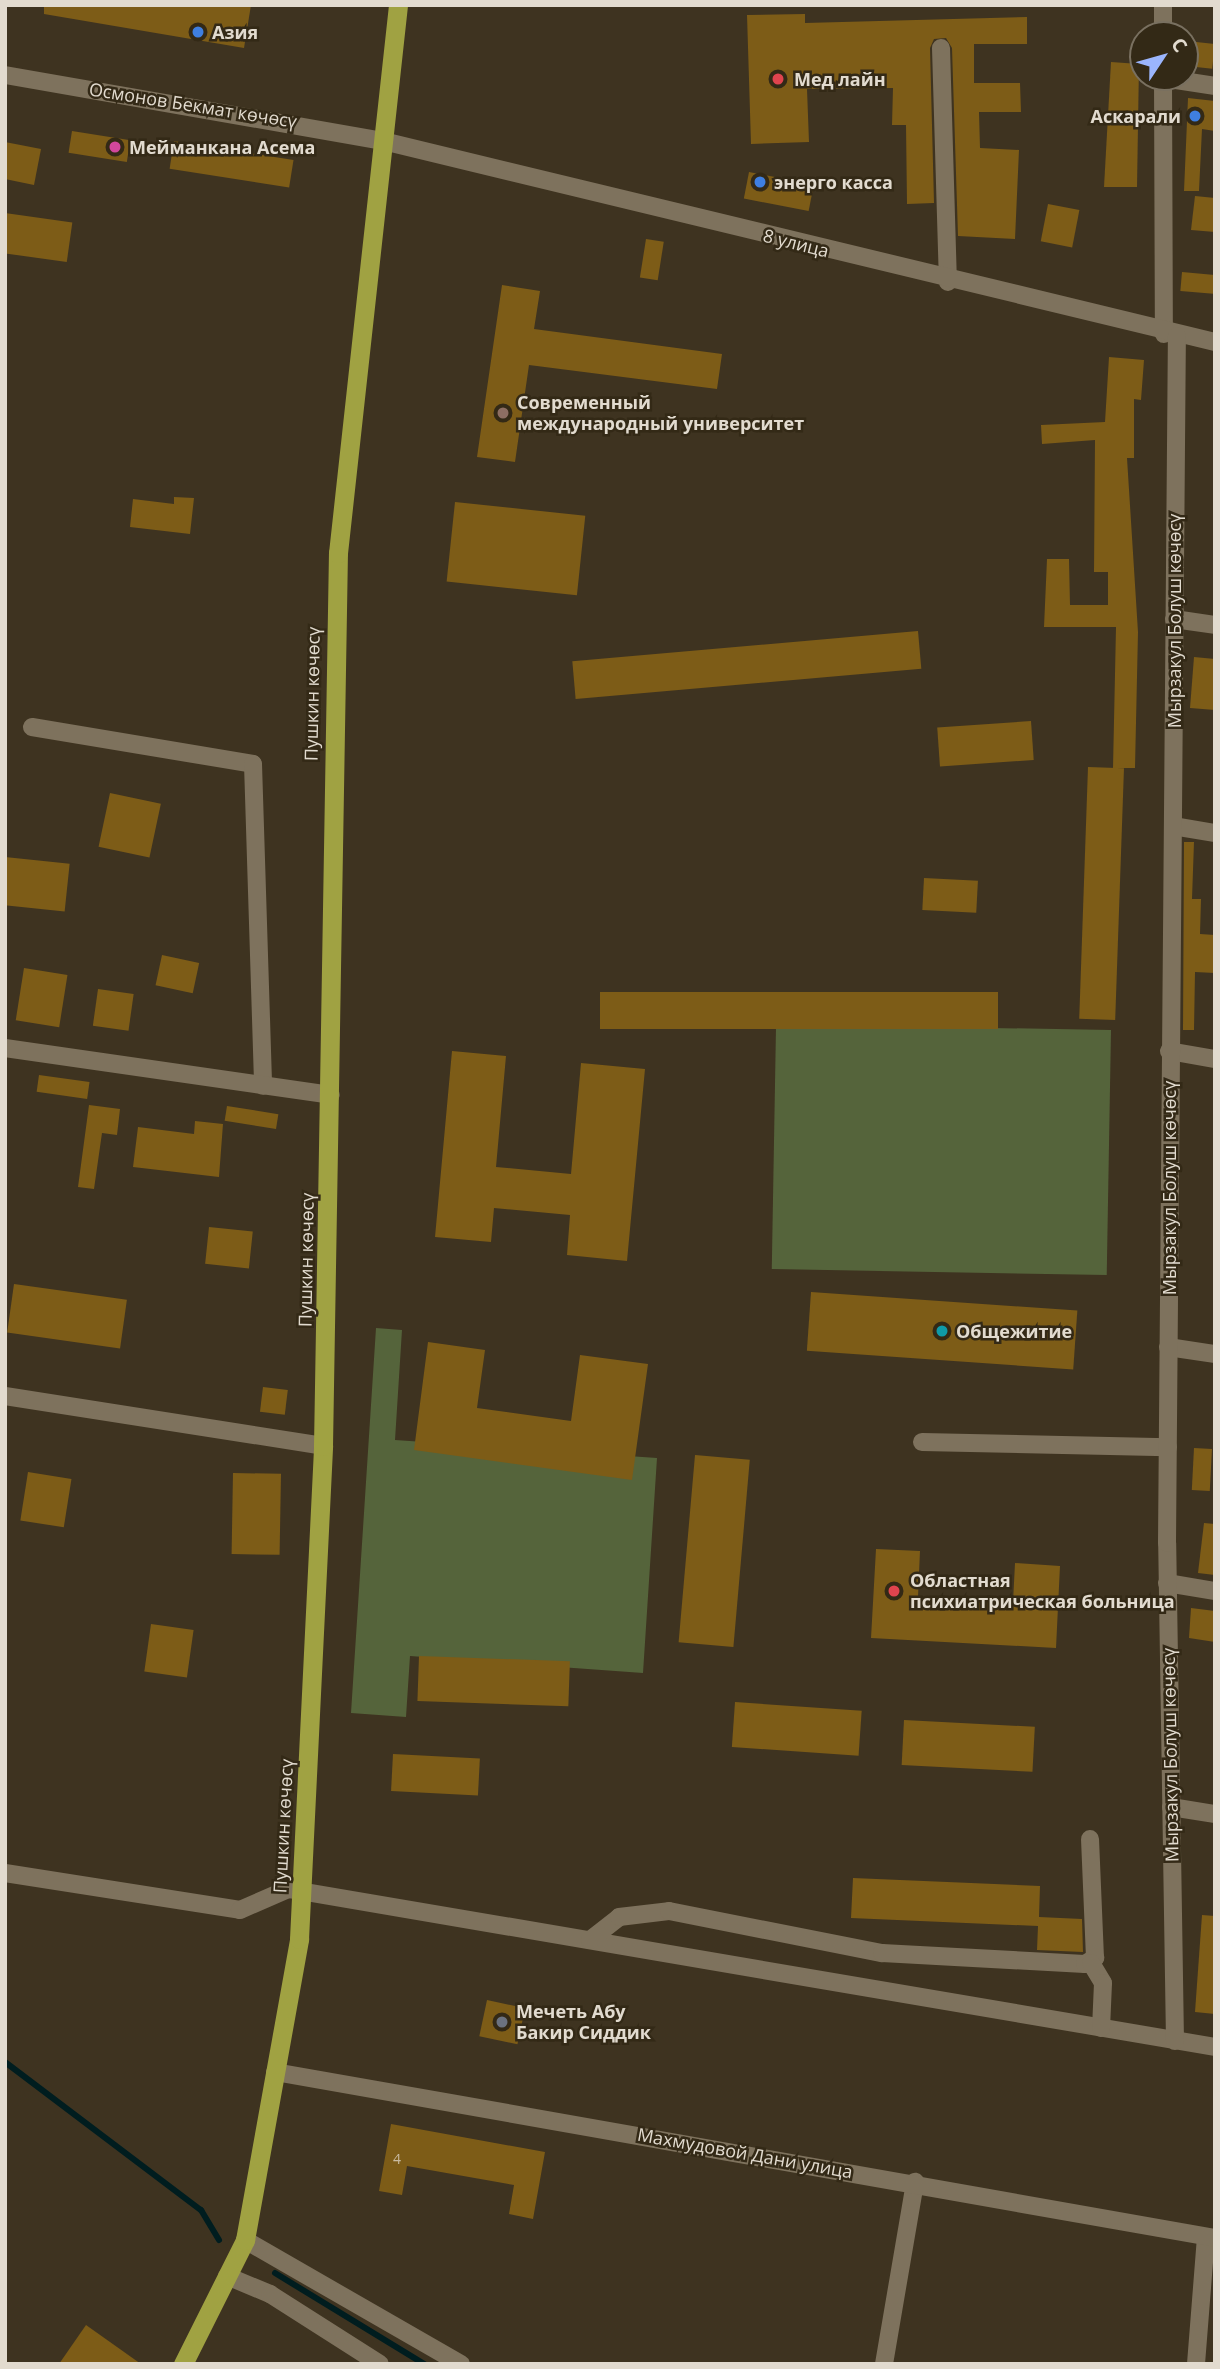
<!DOCTYPE html>
<meta charset="utf-8">
<style>
body{margin:0}
#map{position:relative;width:1220px;height:2369px;overflow:hidden;background:#3e3320;font-family:"Open Sans",sans-serif}
div>[style]{position:absolute}
.green>*{inset:0;background:#55643b;transform-origin:0 0}
.stream>*{height:6px;margin:-3px;padding:0 3px;transform-origin:3px;border-radius:3px;background:#001d1f}
.building>*{inset:0;background:#7d5c17;transform-origin:0 0}
.minor>*{height:18px;margin:-9px;padding:0 9px;transform-origin:9px;border-radius:9px;background:#7e725d}
.tertiary>*{height:18px;margin:-9px;padding:0 9px;transform-origin:9px;border-radius:9px;background:#7e725d}
.secondary>*{height:18px;margin:-9px;padding:0 9px;transform-origin:9px;border-radius:9px;background:#7e725d}
.trunk>*{height:19px;margin:-9.5px;padding:0 9.5px;transform-origin:9.5px;border-radius:9.5px;background:#a0a242}
.dots>*{width:19px;height:19px;translate:-50% -50%;box-sizing:border-box;border:4px solid #332916;border-radius:50%}
span{translate:-50% -50%;white-space:nowrap;text-align:center;line-height:1.15;-webkit-text-stroke:5px #332916;paint-order:stroke}
.number-label{font-size:14px;color:#c9bba1}
.number-label span{-webkit-text-stroke-width:0}
.poi-label{font-size:18px;color:#e2dbcf;font-weight:700}
.left{translate:0 -50%;text-align:left}
.right{translate:-100% -50%;text-align:right}
.street-label{font-size:18px;color:#e2dbcf}
.frame{position:absolute;inset:0;border:7px solid #e2dbcf;pointer-events:none}
.north{position:absolute;left:1129px;top:21px;width:70px;height:70px;box-sizing:border-box;background:#332916;border:2px solid #797060;border-radius:50%;rotate:54deg;font-size:19px;font-weight:700;line-height:28px;text-align:center;color:#e2dbcf}
.north::after{content:'';display:block;margin:auto;width:24px;height:32px;background:#9bb5fd;clip-path:polygon(50% 0,100% 100%,50% 72%,0 100%)}
</style>
<div id="map">
<div class="green">
<div style="left:1111px;top:1030px;width:245px;height:335px;rotate:91deg"></div>
<div style="clip-path:polygon(376px 1328px,402px 1330px,395px 1440px,657px 1458px,643px 1673px,410px 1656px,406px 1717px,351px 1713px)"></div>
</div>
<div class="stream">
<div style="left:5px;top:2062px;width:246px;rotate:37.1deg"></div>
<div style="left:201px;top:2210px;width:35px;rotate:59deg"></div>
<div style="left:275px;top:2273px;width:175px;rotate:31.4deg"></div>
</div>
<div class="building">
<div style="clip-path:polygon(44px 5px,251px 5px,244px 48px,44px 14px)"></div>
<div style="clip-path:polygon(805px 14px,805px 23px,1027px 17px,1027px 44px,974px 44px,974px 83px,1020px 83px,1021px 112px,979px 112px,980px 148px,1019px 150px,1015px 239px,958px 236px,952px 48px,946px 38px,934px 39px,930px 48px,934px 203px,907px 204px,906px 125px,892px 125px,893px 88px,807px 89px,809px 142px,751px 144px,747px 15px)"></div>
<div style="left:1187px;top:41px;width:28px;height:25px;rotate:6deg"></div>
<div style="clip-path:polygon(1111px 62px,1139px 64px,1137px 187px,1104px 187px)"></div>
<div style="clip-path:polygon(1188px 98px,1215px 101px,1215px 131px,1202px 129px,1199px 191px,1184px 191px)"></div>
<div style="left:72px;top:131px;width:59px;height:22px;rotate:9deg"></div>
<div style="left:174px;top:141px;width:121px;height:28px;rotate:9deg"></div>
<div style="clip-path:polygon(5px 142px,41px 149px,34px 185px,5px 179px)"></div>
<div style="left:749px;top:172px;width:66px;height:27px;rotate:11deg"></div>
<div style="clip-path:polygon(1195px 196px,1215px 198px,1215px 232px,1191px 230px)"></div>
<div style="left:1048px;top:204px;width:32px;height:38px;rotate:11deg"></div>
<div style="left:5px;top:213px;width:68px;height:40px;rotate:8deg"></div>
<div style="left:646px;top:239px;width:18px;height:39px;rotate:9deg"></div>
<div style="left:1182px;top:272px;width:33px;height:19px;rotate:5deg"></div>
<div style="clip-path:polygon(502px 285px,540px 291px,534px 329px,722px 354px,717px 389px,529px 365px,515px 462px,477px 457px)"></div>
<div style="clip-path:polygon(1109px 357px,1144px 360px,1141px 400px,1134px 399px,1134px 458px,1127px 458px,1138px 632px,1135px 768px,1113px 768px,1116px 627px,1044px 627px,1047px 559px,1069px 559px,1070px 605px,1108px 605px,1108px 572px,1094px 572px,1095px 440px,1042px 444px,1041px 425px,1105px 422px)"></div>
<div style="clip-path:polygon(174px 497px,194px 498px,190px 534px,130px 527px,133px 499px,174px 504px)"></div>
<div style="left:455px;top:502px;width:131px;height:80px;rotate:6deg"></div>
<div style="left:918px;top:631px;width:38px;height:347px;rotate:85deg"></div>
<div style="clip-path:polygon(1194px 657px,1215px 659px,1215px 710px,1190px 708px)"></div>
<div style="left:1031px;top:721px;width:39px;height:94px;rotate:86deg"></div>
<div style="left:1088px;top:767px;width:36px;height:252px;rotate:2deg"></div>
<div style="left:110px;top:793px;width:52px;height:55px;rotate:12deg"></div>
<div style="clip-path:polygon(1184px 842px,1194px 842px,1192px 899px,1201px 899px,1200px 934px,1215px 935px,1215px 973px,1195px 972px,1194px 1030px,1183px 1030px)"></div>
<div style="left:5px;top:857px;width:65px;height:48px;rotate:6deg"></div>
<div style="left:924px;top:878px;width:54px;height:32px;rotate:3deg"></div>
<div style="left:162px;top:955px;width:38px;height:31px;rotate:12deg"></div>
<div style="left:24px;top:968px;width:44px;height:53px;rotate:9deg"></div>
<div style="left:98px;top:989px;width:36px;height:37px;rotate:8deg"></div>
<div style="left:600px;top:992px;width:398px;height:37px"></div>
<div style="clip-path:polygon(452px 1051px,506px 1056px,496px 1167px,571px 1174px,581px 1063px,645px 1069px,627px 1261px,567px 1255px,570px 1215px,494px 1208px,491px 1242px,435px 1237px)"></div>
<div style="left:39px;top:1075px;width:51px;height:17px;rotate:8deg"></div>
<div style="clip-path:polygon(89px 1105px,120px 1109px,117px 1135px,102px 1133px,94px 1189px,78px 1187px)"></div>
<div style="left:227px;top:1106px;width:52px;height:15px;rotate:9deg"></div>
<div style="clip-path:polygon(195px 1121px,223px 1124px,219px 1177px,133px 1167px,138px 1127px,194px 1134px)"></div>
<div style="left:209px;top:1227px;width:44px;height:37px;rotate:6deg"></div>
<div style="left:14px;top:1284px;width:114px;height:49px;rotate:8deg"></div>
<div style="left:811px;top:1292px;width:267px;height:59px;rotate:4deg"></div>
<div style="clip-path:polygon(428px 1342px,485px 1350px,477px 1408px,571px 1421px,580px 1355px,648px 1364px,632px 1480px,414px 1450px)"></div>
<div style="left:263px;top:1387px;width:25px;height:25px;rotate:7deg"></div>
<div style="left:1194px;top:1448px;width:18px;height:42px;rotate:3deg"></div>
<div style="left:695px;top:1455px;width:55px;height:188px;rotate:5deg"></div>
<div style="left:28px;top:1472px;width:44px;height:49px;rotate:9deg"></div>
<div style="left:233px;top:1473px;width:48px;height:81px;rotate:1deg"></div>
<div style="clip-path:polygon(1204px 1523px,1215px 1524px,1215px 1575px,1198px 1573px)"></div>
<div style="clip-path:polygon(876px 1549px,920px 1551px,918px 1597px,1013px 1602px,1015px 1563px,1060px 1566px,1056px 1648px,871px 1638px)"></div>
<div style="clip-path:polygon(1191px 1608px,1215px 1611px,1215px 1642px,1189px 1638px)"></div>
<div style="left:151px;top:1624px;width:43px;height:48px;rotate:8deg"></div>
<div style="left:419px;top:1656px;width:151px;height:45px;rotate:2deg"></div>
<div style="left:735px;top:1702px;width:127px;height:45px;rotate:4deg"></div>
<div style="left:904px;top:1720px;width:131px;height:45px;rotate:3deg"></div>
<div style="left:393px;top:1754px;width:87px;height:37px;rotate:3deg"></div>
<div style="clip-path:polygon(853px 1878px,1040px 1886px,1039px 1917px,1082px 1919px,1083px 1952px,1037px 1950px,1038px 1926px,851px 1918px)"></div>
<div style="clip-path:polygon(1202px 1915px,1215px 1916px,1215px 2014px,1195px 2012px)"></div>
<div style="left:487px;top:2000px;width:39px;height:37px;rotate:12deg"></div>
<div style="clip-path:polygon(391px 2124px,545px 2152px,533px 2219px,509px 2214px,514px 2185px,407px 2166px,402px 2195px,379px 2191px)"></div>
<div style="clip-path:polygon(86px 2325px,141px 2364px,59px 2364px)"></div>
</div>
<div class="minor">
<div style="left:1163px;top:35px;width:30px;rotate:-90deg"></div>
<div style="left:941px;top:48px;width:234px;rotate:88.3deg"></div>
<div style="left:1163px;top:77px;width:257px;rotate:89.8deg"></div>
<div style="left:1163px;top:78px;width:53px;rotate:8.7deg"></div>
<div style="left:379px;top:140px;width:860px;rotate:13.58deg"></div>
<div style="left:1174px;top:619px;width:41px;rotate:8.3deg"></div>
<div style="left:32px;top:727px;width:224px;rotate:9.5deg"></div>
<div style="left:253px;top:764px;width:322px;rotate:88.2deg"></div>
<div style="left:1173px;top:826px;width:43px;rotate:9.5deg"></div>
<div style="left:5px;top:1048px;width:329px;rotate:8.2deg"></div>
<div style="left:1169px;top:1051px;width:47px;rotate:9.9deg"></div>
<div style="left:1168px;top:1347px;width:48px;rotate:8.5deg"></div>
<div style="left:5px;top:1396px;width:322px;rotate:8.9deg"></div>
<div style="left:922px;top:1442px;width:246px;rotate:1.2deg"></div>
<div style="left:1167px;top:1583px;width:49px;rotate:9.5deg"></div>
<div style="left:1171px;top:1807px;width:45px;rotate:9deg"></div>
<div style="left:5px;top:1873px;width:238px;rotate:8.9deg"></div>
<div style="left:240px;top:1910px;width:52px;rotate:-23.6deg"></div>
<div style="left:288px;top:1889px;width:940px;rotate:9.67deg"></div>
<div style="left:590px;top:1940px;width:37px;rotate:-38deg"></div>
<div style="left:619px;top:1917px;width:50px;rotate:-6.8deg"></div>
<div style="left:669px;top:1911px;width:217px;rotate:11.2deg"></div>
<div style="left:882px;top:1953px;width:203px;rotate:3.1deg"></div>
<div style="left:1085px;top:1964px;width:12px;rotate:-31deg"></div>
<div style="left:1095px;top:1958px;width:119px;rotate:-92.4deg"></div>
<div style="left:1091px;top:1963px;width:23px;rotate:59deg"></div>
<div style="left:1103px;top:1983px;width:45px;rotate:92.5deg"></div>
<div style="left:1175px;top:2041px;width:498px;rotate:-90.9deg"></div>
<div style="left:1167px;top:1543px;width:1207px;rotate:-89.53deg"></div>
<div style="left:245px;top:2240px;width:249px;rotate:29.9deg"></div>
<div style="left:227px;top:2276px;width:47px;rotate:22.7deg"></div>
<div style="left:270px;top:2294px;width:130px;rotate:32.5deg"></div>
<div style="left:884px;top:2364px;width:185px;rotate:-80.3deg"></div>
<div style="left:1196px;top:2364px;width:127px;rotate:-85.5deg"></div>
</div>
<div class="tertiary">
<div style="left:275px;top:2072px;width:955px;rotate:10.01deg"></div>
</div>
<div class="secondary">
<div style="left:5px;top:75px;width:380px;rotate:9.9deg"></div>
</div>
<div class="trunk">
<div style="left:183px;top:2364px;width:139px;rotate:-63.4deg"></div>
<div style="left:245px;top:2240px;width:306px;rotate:-79.8deg"></div>
<div style="left:299px;top:1939px;width:494px;rotate:-87.2deg"></div>
<div style="left:323px;top:1446px;width:893px;rotate:-89.04deg"></div>
<div style="left:338px;top:553px;width:551px;rotate:-83.75deg"></div>
</div>
<div class="dots">
<div style="left:198px;top:32px;background:#3f7fe0"></div>
<div style="left:778px;top:79px;background:#e0444e"></div>
<div style="left:1195px;top:116px;background:#3f7fe0"></div>
<div style="left:115px;top:147px;background:#d1479c"></div>
<div style="left:760px;top:182px;background:#3f7fe0"></div>
<div style="left:503px;top:413px;background:#8d6e63"></div>
<div style="left:942px;top:1331px;background:#0f9aa8"></div>
<div style="left:894px;top:1591px;background:#e0444e"></div>
<div style="left:502px;top:2022px;background:#6b7280"></div>
</div>
<div class="number-label">
<span style="left:397px;top:2159px">4</span>
</div>
<div class="poi-label">
<span class="left" style="left:212px;top:32px">Азия</span>
<span class="left" style="left:794px;top:79px">Мед лайн</span>
<span class="right" style="left:1181px;top:116px">Аскарали</span>
<span class="left" style="left:129px;top:147px">Мейманкана Асема</span>
<span class="left" style="left:774px;top:182px">энерго касса</span>
<span class="left" style="left:517px;top:413px">Современный<br>международный университет</span>
<span class="left" style="left:956px;top:1331px">Общежитие</span>
<span class="left" style="left:910px;top:1591px">Областная<br>психиатрическая больница</span>
<span class="left" style="left:516px;top:2022px">Мечеть Абу<br>Бакир Сиддик</span>
</div>
<div class="street-label">
<span style="left:193px;top:105px;rotate:9deg">Осмонов Бекмат көчөсү</span>
<span style="left:796px;top:243px;rotate:14deg">8 улица</span>
<span style="left:1174px;top:621px;rotate:-90deg">Мырзакул Болуш көчөсү</span>
<span style="left:312px;top:694px;rotate:-89deg">Пушкин көчөсү</span>
<span style="left:1169px;top:1188px;rotate:-90deg">Мырзакул Болуш көчөсү</span>
<span style="left:306px;top:1260px;rotate:-89deg">Пушкин көчөсү</span>
<span style="left:1170px;top:1755px;rotate:-91deg">Мырзакул Болуш көчөсү</span>
<span style="left:283px;top:1826px;rotate:-87deg">Пушкин көчөсү</span>
<span style="left:745px;top:2153px;rotate:10deg">Махмудовой Дани улица</span>
</div>
<div class="frame"></div>
<div class="north">С</div>
</div>
